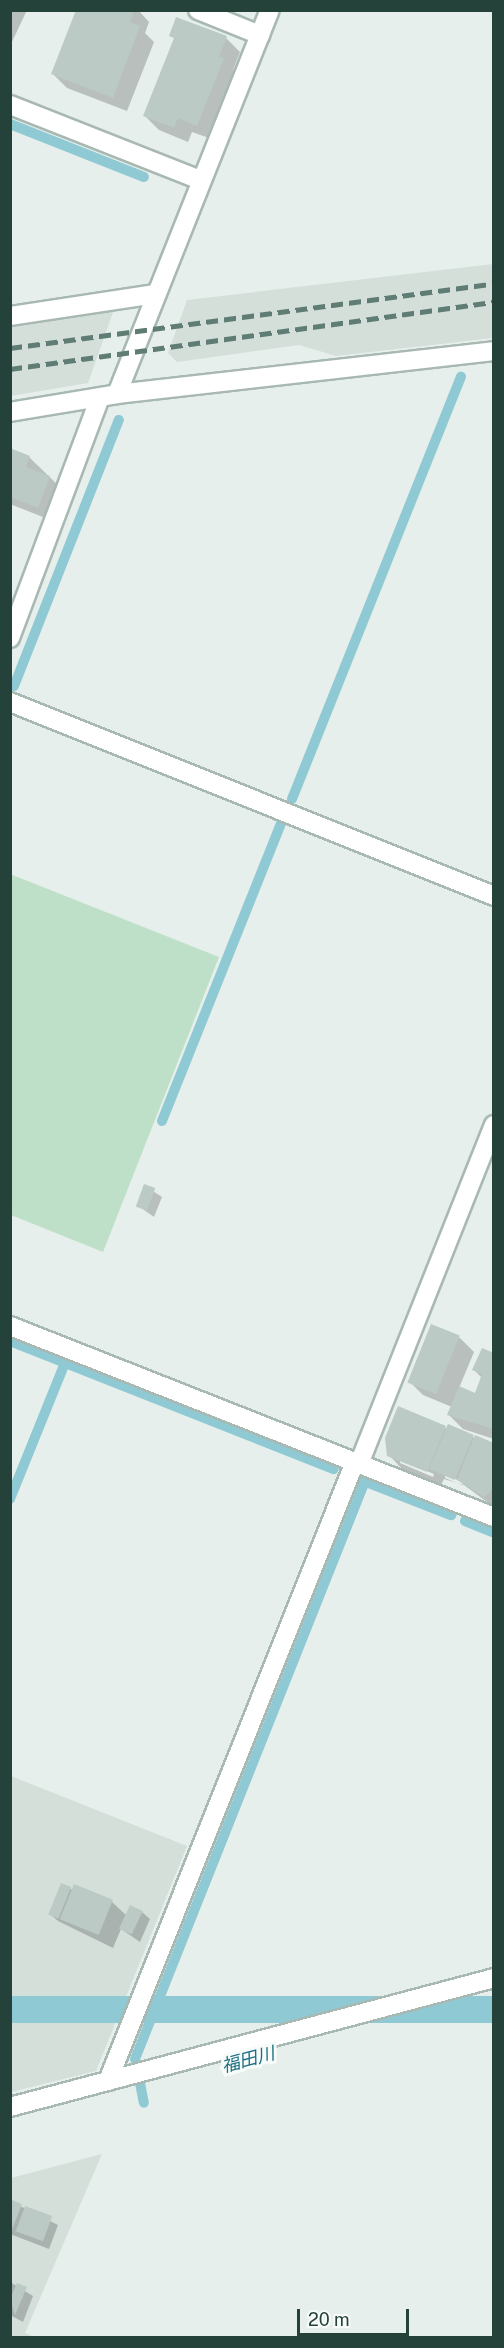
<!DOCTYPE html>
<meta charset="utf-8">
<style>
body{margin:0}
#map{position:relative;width:504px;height:2348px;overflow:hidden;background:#e6efeb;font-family:"Public Sans","Noto Sans JP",sans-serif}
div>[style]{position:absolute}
.built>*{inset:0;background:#d4dfda}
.green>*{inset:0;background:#bfe0c8}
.water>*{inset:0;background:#8ec9d4;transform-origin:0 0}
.shadow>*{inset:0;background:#0003}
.stream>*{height:10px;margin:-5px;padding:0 5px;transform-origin:5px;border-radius:5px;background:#8ec9d4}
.building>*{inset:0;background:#bbcac4;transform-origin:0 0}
.roads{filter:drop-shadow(2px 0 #a8b8b2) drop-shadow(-2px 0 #a8b8b2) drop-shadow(0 2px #a8b8b2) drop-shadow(0 -2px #a8b8b2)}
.minor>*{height:18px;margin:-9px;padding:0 9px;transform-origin:9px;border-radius:9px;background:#fff}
.tertiary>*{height:18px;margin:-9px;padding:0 9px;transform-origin:9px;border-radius:9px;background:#fff}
.rail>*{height:4.5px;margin-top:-2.25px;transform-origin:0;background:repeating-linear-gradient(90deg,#5f7d75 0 12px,transparent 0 18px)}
span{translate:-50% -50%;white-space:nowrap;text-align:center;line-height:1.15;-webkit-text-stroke:6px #f7fbf9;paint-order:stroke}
.water-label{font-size:18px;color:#1c6f80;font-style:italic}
.frame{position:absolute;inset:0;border:12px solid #24423a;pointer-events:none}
.scale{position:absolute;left:297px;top:2309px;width:112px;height:27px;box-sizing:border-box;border:3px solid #24423a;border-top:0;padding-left:8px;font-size:18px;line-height:21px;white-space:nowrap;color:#24423a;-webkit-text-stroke:4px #f7fbf9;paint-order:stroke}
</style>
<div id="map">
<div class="built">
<div style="clip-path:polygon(493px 264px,493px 338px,336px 356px,299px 345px,177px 362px,168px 353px,187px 300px)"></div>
<div style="clip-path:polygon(115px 307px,88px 383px,11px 396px,11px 324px)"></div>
<div style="clip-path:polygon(11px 1776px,187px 1846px,96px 2071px,11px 2092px)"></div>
<div style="clip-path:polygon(102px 2154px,25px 2333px,34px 2337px,11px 2338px,11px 2178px)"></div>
</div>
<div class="green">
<div style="clip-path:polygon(10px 874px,219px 957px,103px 1252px,11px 1215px)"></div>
</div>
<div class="water">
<div style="left:493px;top:1996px;width:27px;height:499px;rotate:90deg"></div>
</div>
<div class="shadow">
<div style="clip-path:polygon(10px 10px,27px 10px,10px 46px)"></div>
<div style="clip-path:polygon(77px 10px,138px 10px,149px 22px,145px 33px,154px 42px,127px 111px,67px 88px,53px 74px)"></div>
<div style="clip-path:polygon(171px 35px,226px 38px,240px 52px,233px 70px,237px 74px,212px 139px,192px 132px,188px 142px,159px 130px,145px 116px,175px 39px)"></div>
<div style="clip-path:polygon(10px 450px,29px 457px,64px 491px,53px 521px,10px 504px)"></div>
<div style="clip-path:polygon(145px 1186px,162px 1197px,154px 1217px,137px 1205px)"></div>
<div style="clip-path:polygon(432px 1326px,460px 1338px,474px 1352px,459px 1388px,476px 1395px,482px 1378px,474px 1370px,494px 1354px,494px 1439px,463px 1429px,449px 1415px,452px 1407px,423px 1395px,409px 1381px)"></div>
<div style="clip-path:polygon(evenodd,445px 1428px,494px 1444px,494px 1507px,464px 1485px,444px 1479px,441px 1485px,403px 1470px,389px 1455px,445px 1428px,400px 1460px,434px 1474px,433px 1477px,400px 1463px,400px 1460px,445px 1428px,445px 1475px,463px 1482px,462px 1485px,445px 1478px,445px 1475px)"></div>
<div style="clip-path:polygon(70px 1889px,112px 1902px,127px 1916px,142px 1912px,150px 1919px,140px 1942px,121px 1929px,113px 1948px,58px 1921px,50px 1914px)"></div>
<div style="clip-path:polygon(10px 2201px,58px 2225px,49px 2249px,10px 2234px)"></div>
<div style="clip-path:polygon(10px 2282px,33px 2296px,23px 2322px,10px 2315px)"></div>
</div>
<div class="stream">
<div style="left:10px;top:124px;width:144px;rotate:21.6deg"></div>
<div style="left:14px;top:686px;width:286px;rotate:-68.5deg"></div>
<div style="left:292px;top:799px;width:455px;rotate:-68.2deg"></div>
<div style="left:162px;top:1121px;width:320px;rotate:-68.2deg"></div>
<div style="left:10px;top:1341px;width:348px;rotate:21.6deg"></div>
<div style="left:361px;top:1480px;width:97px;rotate:21.3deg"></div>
<div style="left:10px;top:1499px;width:147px;rotate:-68deg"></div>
<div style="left:465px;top:1521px;width:31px;rotate:22deg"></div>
<div style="left:135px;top:2059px;width:622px;rotate:-68.3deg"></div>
<div style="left:140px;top:2083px;width:20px;rotate:79deg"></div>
</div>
<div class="building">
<div style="clip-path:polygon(76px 10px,134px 10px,130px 22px,140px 26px,113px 98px,51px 74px)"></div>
<div style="clip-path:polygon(176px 17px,227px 36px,219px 57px,224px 58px,197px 126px,178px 118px,174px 128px,143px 116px,174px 38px,169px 36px)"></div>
<div style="clip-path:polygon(10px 448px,30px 456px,26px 467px,50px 476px,38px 508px,10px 497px)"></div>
<div style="left:144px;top:1184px;width:12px;height:24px;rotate:20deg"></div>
<div style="left:431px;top:1324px;width:31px;height:63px;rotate:22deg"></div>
<div style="clip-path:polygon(482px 1348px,494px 1353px,494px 1429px,447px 1415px,459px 1386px,475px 1393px,482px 1374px,472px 1370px)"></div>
<div style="clip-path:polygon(398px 1406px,446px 1426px,427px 1472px,387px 1456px,385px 1438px)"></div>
<div style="left:448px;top:1424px;width:28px;height:49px;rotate:23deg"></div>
<div style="clip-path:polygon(475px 1435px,494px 1443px,494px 1488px,484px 1497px,457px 1480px)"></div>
<div style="left:61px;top:1883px;width:11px;height:34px;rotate:22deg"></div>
<div style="left:74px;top:1884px;width:42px;height:38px;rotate:22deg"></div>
<div style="left:130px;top:1905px;width:14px;height:26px;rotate:25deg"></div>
<div style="clip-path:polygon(10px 2199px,22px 2204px,11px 2232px,10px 2232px)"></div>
<div style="left:25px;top:2206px;width:29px;height:27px;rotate:20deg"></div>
<div style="clip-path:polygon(17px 2283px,27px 2287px,15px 2315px,10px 2299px)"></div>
</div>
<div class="roads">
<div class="minor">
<div style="left:198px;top:10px;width:67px;rotate:22deg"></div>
<div style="left:10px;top:105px;width:204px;rotate:21.5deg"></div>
<div style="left:10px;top:316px;width:148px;rotate:-8.6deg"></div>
<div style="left:10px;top:412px;width:109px;rotate:-9.5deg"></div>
<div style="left:117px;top:394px;width:379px;rotate:-6.5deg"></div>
<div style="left:10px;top:638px;width:257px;rotate:-69.5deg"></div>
<div style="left:10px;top:702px;width:521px;rotate:21.84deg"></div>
<div style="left:10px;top:1326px;width:520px;rotate:21.54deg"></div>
<div style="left:359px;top:1464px;width:365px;rotate:-68.3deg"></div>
<div style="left:108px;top:2081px;width:666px;rotate:-68.25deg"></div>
<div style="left:10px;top:2107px;width:501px;rotate:-14.92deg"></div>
</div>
<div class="tertiary">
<div style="left:117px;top:394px;width:413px;rotate:-68.3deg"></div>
</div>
</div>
<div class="rail">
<div style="left:10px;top:348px;width:488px;rotate:-7.6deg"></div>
<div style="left:10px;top:369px;width:489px;rotate:-7.9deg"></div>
</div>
<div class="water-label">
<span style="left:248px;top:2060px;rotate:-15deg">福田川</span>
</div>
<div class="frame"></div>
<div class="scale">20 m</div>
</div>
